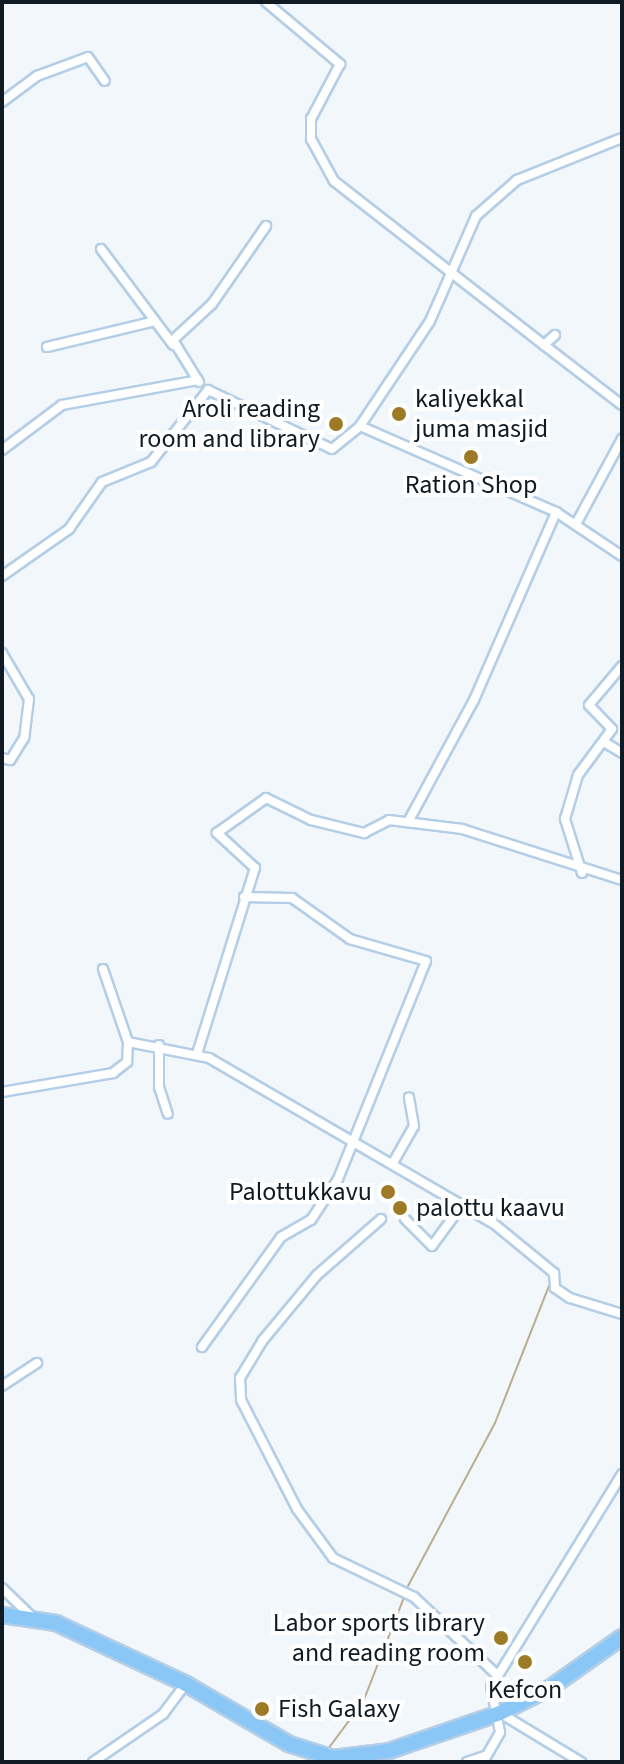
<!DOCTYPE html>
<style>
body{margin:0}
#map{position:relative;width:624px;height:1764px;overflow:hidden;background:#f2f7fc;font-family:"Source Sans 3",sans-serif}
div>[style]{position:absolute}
.stream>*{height:2px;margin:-1px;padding:0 1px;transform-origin:1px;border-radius:1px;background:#baac8f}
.roads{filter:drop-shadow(2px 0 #b3cee6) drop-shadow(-2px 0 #b3cee6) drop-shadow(0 2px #b3cee6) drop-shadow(0 -2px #b3cee6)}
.minor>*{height:8px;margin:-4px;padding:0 4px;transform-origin:4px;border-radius:4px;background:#fff}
.trunk>*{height:14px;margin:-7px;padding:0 7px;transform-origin:7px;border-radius:7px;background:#8ac6f6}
.dots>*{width:22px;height:22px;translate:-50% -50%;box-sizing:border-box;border:4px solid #fff;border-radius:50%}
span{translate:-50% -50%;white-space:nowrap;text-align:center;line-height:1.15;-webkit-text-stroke:8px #fff;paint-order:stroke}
.poi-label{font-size:26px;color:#101a22}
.left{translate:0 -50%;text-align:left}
.right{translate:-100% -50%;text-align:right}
.frame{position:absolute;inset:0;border:4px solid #101a22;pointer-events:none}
</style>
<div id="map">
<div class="stream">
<div style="left:408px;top:1586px;width:185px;rotate:-61.9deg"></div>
<div style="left:495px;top:1423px;width:153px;rotate:-68.5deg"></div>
<div style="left:328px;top:1749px;width:59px;rotate:-53.3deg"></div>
<div style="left:363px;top:1702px;width:110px;rotate:-68.6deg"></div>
</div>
<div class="roads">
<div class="minor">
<div style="left:266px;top:2px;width:97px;rotate:40deg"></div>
<div style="left:340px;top:64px;width:62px;rotate:117.8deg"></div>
<div style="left:311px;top:119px;width:20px;rotate:90deg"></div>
<div style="left:311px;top:139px;width:48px;rotate:61.3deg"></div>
<div style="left:334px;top:181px;width:266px;rotate:38deg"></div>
<div style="left:2px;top:102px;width:44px;rotate:-36.6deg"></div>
<div style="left:37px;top:76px;width:54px;rotate:-20.4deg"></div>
<div style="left:88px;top:57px;width:29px;rotate:55deg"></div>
<div style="left:101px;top:249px;width:120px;rotate:53.1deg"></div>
<div style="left:555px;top:335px;width:15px;rotate:138deg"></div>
<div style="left:544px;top:345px;width:98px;rotate:37.6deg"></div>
<div style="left:47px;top:347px;width:111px;rotate:-13.5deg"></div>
<div style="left:199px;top:382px;width:49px;rotate:-121.8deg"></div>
<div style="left:173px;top:340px;width:53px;rotate:-42.7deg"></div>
<div style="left:212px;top:304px;width:95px;rotate:-55.3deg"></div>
<div style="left:360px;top:426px;width:126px;rotate:-56.3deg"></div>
<div style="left:430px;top:321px;width:115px;rotate:-66.3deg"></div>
<div style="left:476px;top:216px;width:55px;rotate:-41.3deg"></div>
<div style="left:517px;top:180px;width:113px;rotate:-21.8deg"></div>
<div style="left:2px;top:450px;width:75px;rotate:-36.9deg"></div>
<div style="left:62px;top:405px;width:138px;rotate:-10.4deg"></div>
<div style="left:576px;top:524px;width:97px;rotate:-61.6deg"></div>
<div style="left:2px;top:576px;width:82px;rotate:-35deg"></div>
<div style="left:69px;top:529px;width:57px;rotate:-54.9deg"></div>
<div style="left:102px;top:482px;width:53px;rotate:-22.2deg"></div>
<div style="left:151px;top:462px;width:92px;rotate:-51.6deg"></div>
<div style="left:208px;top:390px;width:137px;rotate:25.4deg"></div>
<div style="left:332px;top:449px;width:36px;rotate:-39deg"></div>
<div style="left:360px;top:426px;width:214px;rotate:23.7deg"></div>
<div style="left:556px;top:512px;width:79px;rotate:33.7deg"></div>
<div style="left:2px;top:653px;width:53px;rotate:59.6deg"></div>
<div style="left:29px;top:699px;width:39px;rotate:97deg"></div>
<div style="left:24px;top:738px;width:26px;rotate:122deg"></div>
<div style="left:10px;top:760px;width:8px;rotate:-166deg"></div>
<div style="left:604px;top:742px;width:21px;rotate:31deg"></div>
<div style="left:408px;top:822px;width:139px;rotate:-61.6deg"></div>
<div style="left:474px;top:700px;width:205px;rotate:-66.4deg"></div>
<div style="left:582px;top:873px;width:57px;rotate:-107.5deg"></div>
<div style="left:565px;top:819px;width:46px;rotate:-73.5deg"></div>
<div style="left:578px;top:775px;width:57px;rotate:-53.5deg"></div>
<div style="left:612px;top:729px;width:33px;rotate:-134deg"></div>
<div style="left:589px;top:705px;width:51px;rotate:-49.8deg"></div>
<div style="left:103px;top:969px;width:77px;rotate:71.1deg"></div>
<div style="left:159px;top:1045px;width:42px;rotate:90deg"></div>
<div style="left:159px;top:1087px;width:28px;rotate:72deg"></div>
<div style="left:197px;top:1054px;width:195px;rotate:-72.7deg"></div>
<div style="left:255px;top:868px;width:52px;rotate:-137.4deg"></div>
<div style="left:217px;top:833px;width:60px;rotate:-35.5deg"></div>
<div style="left:266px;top:798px;width:50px;rotate:26.1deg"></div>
<div style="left:311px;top:820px;width:55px;rotate:13.8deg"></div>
<div style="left:364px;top:833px;width:28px;rotate:-27deg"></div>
<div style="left:389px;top:820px;width:74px;rotate:7deg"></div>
<div style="left:462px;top:829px;width:168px;rotate:17.7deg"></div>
<div style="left:2px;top:1092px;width:113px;rotate:-9.7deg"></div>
<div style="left:113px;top:1073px;width:18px;rotate:-38deg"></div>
<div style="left:127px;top:1062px;width:20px;rotate:-87deg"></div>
<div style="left:128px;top:1042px;width:83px;rotate:11.2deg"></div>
<div style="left:209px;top:1058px;width:328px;rotate:30.2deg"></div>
<div style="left:493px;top:1223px;width:79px;rotate:39.3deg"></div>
<div style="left:554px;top:1273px;width:15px;rotate:86deg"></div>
<div style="left:555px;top:1288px;width:18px;rotate:34deg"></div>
<div style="left:570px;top:1298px;width:54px;rotate:17.1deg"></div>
<div style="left:394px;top:1161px;width:40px;rotate:-60.3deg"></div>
<div style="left:414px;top:1126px;width:29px;rotate:-100deg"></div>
<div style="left:381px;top:1219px;width:85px;rotate:138.8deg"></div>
<div style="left:317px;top:1275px;width:85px;rotate:129.7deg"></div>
<div style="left:263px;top:1340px;width:44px;rotate:121.2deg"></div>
<div style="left:240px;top:1378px;width:22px;rotate:87deg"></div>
<div style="left:241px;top:1400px;width:123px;rotate:62.8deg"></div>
<div style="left:297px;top:1509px;width:61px;rotate:53.7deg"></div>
<div style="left:333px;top:1558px;width:90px;rotate:25.7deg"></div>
<div style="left:414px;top:1597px;width:115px;rotate:43.2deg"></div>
<div style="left:405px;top:1219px;width:38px;rotate:45deg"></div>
<div style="left:432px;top:1246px;width:51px;rotate:-53.8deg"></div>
<div style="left:202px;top:1347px;width:135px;rotate:-54.3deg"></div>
<div style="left:281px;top:1237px;width:34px;rotate:-30deg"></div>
<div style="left:311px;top:1220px;width:49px;rotate:-56.6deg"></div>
<div style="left:338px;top:1179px;width:235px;rotate:-68deg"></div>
<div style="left:426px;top:961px;width:79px;rotate:-163.9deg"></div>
<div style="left:350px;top:939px;width:71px;rotate:-144.7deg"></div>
<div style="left:292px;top:898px;width:48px;rotate:-178.8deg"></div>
<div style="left:2px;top:1386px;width:42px;rotate:-33.3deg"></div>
<div style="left:2px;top:1588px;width:42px;rotate:44deg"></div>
<div style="left:500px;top:1713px;width:95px;rotate:31.2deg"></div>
<div style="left:93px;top:1762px;width:85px;rotate:-34.4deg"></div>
<div style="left:163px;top:1714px;width:38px;rotate:-53deg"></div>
<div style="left:467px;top:1762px;width:21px;rotate:-19deg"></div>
<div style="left:483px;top:1762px;width:34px;rotate:-60deg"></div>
<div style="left:500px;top:1732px;width:46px;rotate:-101.3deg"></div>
<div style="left:491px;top:1687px;width:250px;rotate:-58.4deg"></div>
</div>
<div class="trunk">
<div style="left:2px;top:1615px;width:55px;rotate:8.4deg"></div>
<div style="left:56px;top:1623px;width:144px;rotate:25.1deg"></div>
<div style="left:186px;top:1684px;width:119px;rotate:30.2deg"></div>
<div style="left:289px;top:1744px;width:46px;rotate:17.7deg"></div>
<div style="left:333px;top:1758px;width:56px;rotate:-7.1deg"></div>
<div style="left:389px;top:1751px;width:117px;rotate:-18.9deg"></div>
<div style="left:500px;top:1713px;width:56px;rotate:-26.6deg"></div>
<div style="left:550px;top:1688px;width:88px;rotate:-35.3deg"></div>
</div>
</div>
<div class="dots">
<div style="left:399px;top:414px;background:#9d7a25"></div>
<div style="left:336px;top:424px;background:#9d7a25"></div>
<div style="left:471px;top:457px;background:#9d7a25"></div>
<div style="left:388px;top:1192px;background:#9d7a25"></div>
<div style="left:400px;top:1208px;background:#9d7a25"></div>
<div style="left:501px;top:1638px;background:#9d7a25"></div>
<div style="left:525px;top:1662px;background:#9d7a25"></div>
<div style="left:262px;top:1709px;background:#9d7a25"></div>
</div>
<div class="poi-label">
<span class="left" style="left:415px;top:414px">kaliyekkal<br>juma masjid</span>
<span class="right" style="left:320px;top:424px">Aroli reading<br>room and library</span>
<span style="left:471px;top:485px">Ration Shop</span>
<span class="right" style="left:372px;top:1192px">Palottukkavu</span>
<span class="left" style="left:416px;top:1208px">palottu kaavu</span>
<span class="right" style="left:485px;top:1638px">Labor sports library<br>and reading room</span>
<span style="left:525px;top:1690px">Kefcon</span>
<span class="left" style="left:278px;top:1709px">Fish Galaxy</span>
</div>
<div class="frame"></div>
</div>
